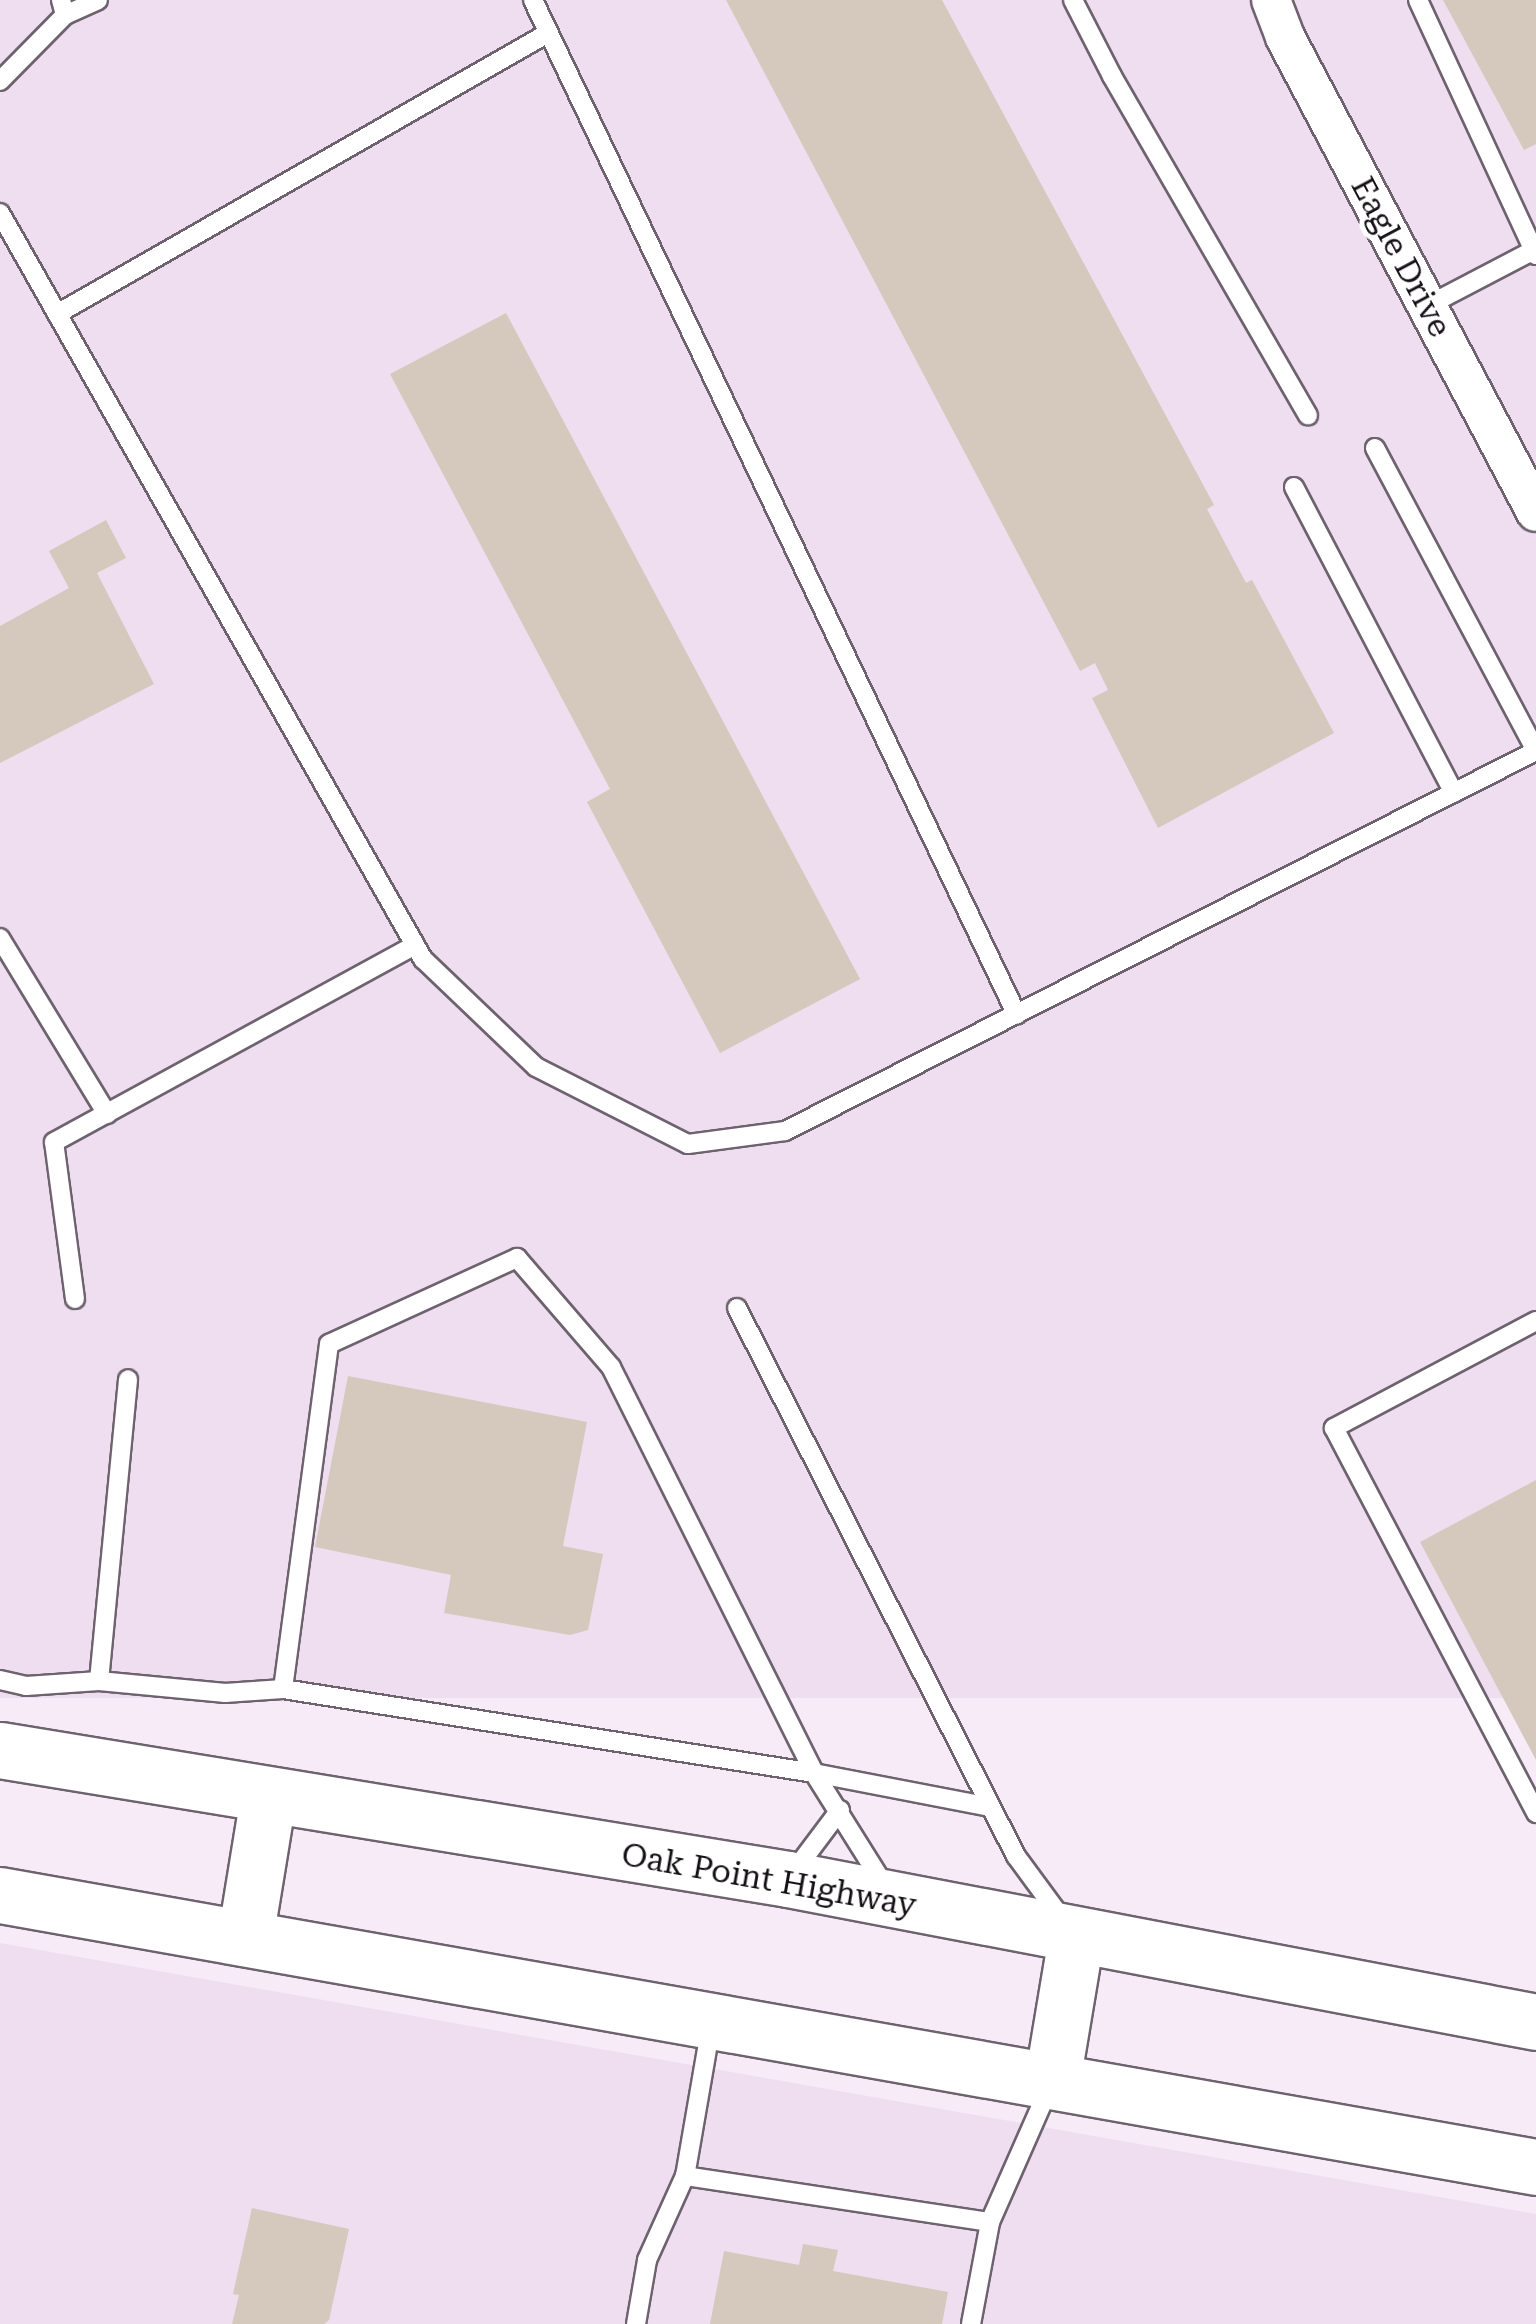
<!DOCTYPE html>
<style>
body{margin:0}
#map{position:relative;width:1536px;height:2324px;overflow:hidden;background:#f7ebf8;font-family:"Roboto Serif",serif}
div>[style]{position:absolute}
.built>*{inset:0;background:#efddf0;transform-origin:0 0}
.building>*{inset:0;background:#d4c9bc}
.roads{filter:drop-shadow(2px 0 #6d626e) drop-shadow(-2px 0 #6d626e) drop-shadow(0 2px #6d626e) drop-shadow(0 -2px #6d626e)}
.service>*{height:18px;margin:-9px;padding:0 9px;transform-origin:9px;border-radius:9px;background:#fff}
.minor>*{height:38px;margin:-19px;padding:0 19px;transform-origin:19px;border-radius:19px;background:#fff}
.primary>*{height:55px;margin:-27.5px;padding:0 27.5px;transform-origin:27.5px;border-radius:27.5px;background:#fff}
span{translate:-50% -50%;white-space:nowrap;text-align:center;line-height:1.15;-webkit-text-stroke:10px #fff;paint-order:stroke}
.street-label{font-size:32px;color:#141015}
</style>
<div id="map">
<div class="built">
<div style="left:0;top:0;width:1536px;height:1698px"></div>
<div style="clip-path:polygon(0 1943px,1536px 2214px,1536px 2324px,0 2324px)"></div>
</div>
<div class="building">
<div style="clip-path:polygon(726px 0,942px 0,1214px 505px,1207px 509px,1246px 583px,1252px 580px,1334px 733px,1158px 828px,1092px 698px,1108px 690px,1095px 663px,1080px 671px)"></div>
<div style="clip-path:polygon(1443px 0,1536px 0,1536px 144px,1524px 150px)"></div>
<div style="clip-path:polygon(506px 313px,860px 979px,720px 1053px,587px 802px,610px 789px,390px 374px)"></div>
<div style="clip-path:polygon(106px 520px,126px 558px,97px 573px,154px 684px,0 763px,0 626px,69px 588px,49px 551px)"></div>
<div style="clip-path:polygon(348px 1376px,587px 1422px,563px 1546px,603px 1554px,588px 1630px,570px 1635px,444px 1613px,451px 1575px,315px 1547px)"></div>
<div style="clip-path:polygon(1536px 1480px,1536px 1760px,1420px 1542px)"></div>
<div style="clip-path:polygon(252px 2208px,349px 2229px,329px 2320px,324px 2324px,232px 2324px,239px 2295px,233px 2294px)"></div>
<div style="clip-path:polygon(803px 2244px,838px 2250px,833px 2271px,948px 2292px,942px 2324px,710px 2324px,724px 2251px,799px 2265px)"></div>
</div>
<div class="roads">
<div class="service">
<div style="left:533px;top:0;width:1124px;rotate:64.51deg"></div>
<div style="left:1073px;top:0;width:85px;rotate:62.8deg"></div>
<div style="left:1112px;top:76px;width:392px;rotate:60deg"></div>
<div style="left:1418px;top:0;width:281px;rotate:65.2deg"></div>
<div style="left:65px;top:15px;width:36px;rotate:-24deg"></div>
<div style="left:0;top:81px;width:93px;rotate:-45.4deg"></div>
<div style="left:65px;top:15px;width:16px;rotate:-105deg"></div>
<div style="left:0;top:213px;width:858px;rotate:60.45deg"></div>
<div style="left:423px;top:959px;width:156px;rotate:43.7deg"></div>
<div style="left:536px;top:1067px;width:170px;rotate:26.9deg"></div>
<div style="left:688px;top:1144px;width:98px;rotate:-7.6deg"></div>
<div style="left:785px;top:1131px;width:842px;rotate:-26.84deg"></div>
<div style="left:1427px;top:306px;width:123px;rotate:-27.6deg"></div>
<div style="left:57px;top:314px;width:566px;rotate:-29.78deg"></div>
<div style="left:1375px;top:448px;width:343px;rotate:62deg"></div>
<div style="left:1294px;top:487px;width:345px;rotate:62.4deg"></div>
<div style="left:0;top:938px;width:206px;rotate:58.7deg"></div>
<div style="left:75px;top:1299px;width:158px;rotate:-97.6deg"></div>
<div style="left:54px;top:1142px;width:411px;rotate:-28.6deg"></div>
<div style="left:737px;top:1308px;width:615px;rotate:63.02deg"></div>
<div style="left:1016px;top:1856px;width:79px;rotate:53.7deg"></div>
<div style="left:1536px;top:1321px;width:229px;rotate:152.1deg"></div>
<div style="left:1334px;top:1428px;width:435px;rotate:62.3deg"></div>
<div style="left:0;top:1680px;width:27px;rotate:13deg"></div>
<div style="left:26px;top:1686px;width:73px;rotate:-3.9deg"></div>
<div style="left:99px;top:1681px;width:303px;rotate:-84.5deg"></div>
<div style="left:99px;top:1681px;width:127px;rotate:5.4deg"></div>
<div style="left:225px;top:1693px;width:58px;rotate:-3.9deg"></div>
<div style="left:283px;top:1689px;width:348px;rotate:-82.4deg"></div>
<div style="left:329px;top:1344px;width:207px;rotate:-24.6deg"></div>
<div style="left:517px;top:1258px;width:144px;rotate:49.2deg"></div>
<div style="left:611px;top:1367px;width:454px;rotate:63.4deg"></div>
<div style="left:814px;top:1773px;width:538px;rotate:-171.01deg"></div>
<div style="left:814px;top:1773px;width:179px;rotate:10.9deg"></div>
<div style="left:814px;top:1773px;width:133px;rotate:57.9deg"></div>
<div style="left:792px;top:1874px;width:80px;rotate:-53.1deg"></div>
<div style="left:711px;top:2026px;width:152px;rotate:99.8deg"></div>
<div style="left:685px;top:2176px;width:308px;rotate:8.6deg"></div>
<div style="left:990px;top:2222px;width:149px;rotate:-66.2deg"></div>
<div style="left:636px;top:2324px;width:65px;rotate:-80.2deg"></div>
<div style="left:647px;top:2260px;width:92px;rotate:-65.7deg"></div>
<div style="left:971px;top:2324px;width:104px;rotate:-79.4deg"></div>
</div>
<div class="minor">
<div style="left:1271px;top:0;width:40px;rotate:69deg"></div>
<div style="left:1285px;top:37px;width:537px;rotate:62.15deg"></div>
</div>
<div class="primary">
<div style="left:0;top:1750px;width:798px;rotate:9.3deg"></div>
<div style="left:788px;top:1879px;width:762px;rotate:10.82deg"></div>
<div style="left:0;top:1895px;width:1560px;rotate:10.04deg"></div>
<div style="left:245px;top:1938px;width:142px;rotate:-80.7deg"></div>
<div style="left:1052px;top:2081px;width:146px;rotate:-80.5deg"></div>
</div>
</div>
<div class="street-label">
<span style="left:1401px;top:257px;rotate:62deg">Eagle Drive</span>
<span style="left:769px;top:1880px;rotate:10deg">Oak Point Highway</span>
</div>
</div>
